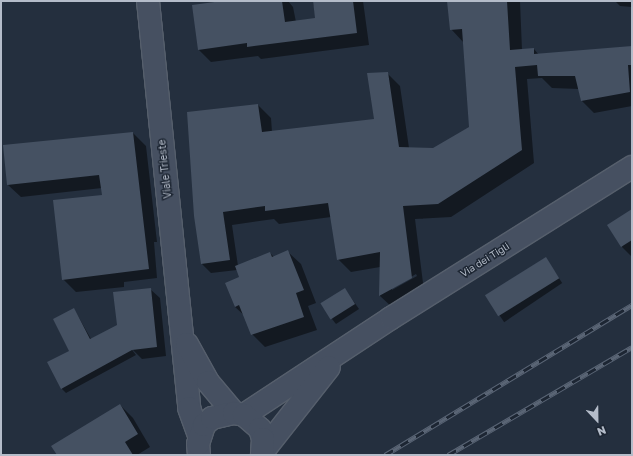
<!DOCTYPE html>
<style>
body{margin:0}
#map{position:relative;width:633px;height:456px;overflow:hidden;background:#242f3e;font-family:"Golos Text",sans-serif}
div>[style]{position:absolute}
.shadow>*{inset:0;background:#0007;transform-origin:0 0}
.building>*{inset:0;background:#455162;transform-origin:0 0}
.roads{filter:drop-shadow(1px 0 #565f6c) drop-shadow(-1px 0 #565f6c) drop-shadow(0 1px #565f6c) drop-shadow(0 -1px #565f6c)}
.secondary>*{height:22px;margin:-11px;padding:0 11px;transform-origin:11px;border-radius:11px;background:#465061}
.rail>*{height:4.5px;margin-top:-2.25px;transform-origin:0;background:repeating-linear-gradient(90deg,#1d2633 0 9px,#5a6575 0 18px);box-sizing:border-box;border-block:1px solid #5a6575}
span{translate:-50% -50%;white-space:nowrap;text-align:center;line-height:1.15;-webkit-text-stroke:3px #1d2633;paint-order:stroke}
.street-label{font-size:10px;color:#b4bcc9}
.frame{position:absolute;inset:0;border:2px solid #b4bcc9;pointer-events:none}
.north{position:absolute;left:577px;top:400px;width:40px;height:40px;-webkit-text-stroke:3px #1d2633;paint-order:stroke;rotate:158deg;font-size:11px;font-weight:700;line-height:16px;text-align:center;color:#b4bcc9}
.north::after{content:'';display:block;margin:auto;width:14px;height:18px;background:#b4bcc9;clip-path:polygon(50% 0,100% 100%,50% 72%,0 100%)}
</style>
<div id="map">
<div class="shadow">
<div style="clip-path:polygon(229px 1px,288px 1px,293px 7px,296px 22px,316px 19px,313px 1px,363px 1px,369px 45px,261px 59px,258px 56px,211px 62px,198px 49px)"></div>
<div style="clip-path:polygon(evenodd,448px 1px,520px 1px,522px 50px,534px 49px,539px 55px,632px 47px,632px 106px,594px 113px,581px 100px,579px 89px,552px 88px,542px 78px,527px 79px,534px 163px,451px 217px,415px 219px,424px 291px,393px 308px,380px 296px,380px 267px,351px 272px,338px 259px,331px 217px,279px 224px,274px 219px,232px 225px,238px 266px,270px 253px,274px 257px,288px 252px,301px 264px,316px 303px,308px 306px,317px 330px,265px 347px,252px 334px,245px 316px,235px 307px,241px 278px,237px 270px,211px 273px,202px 264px,195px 216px,258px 105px,271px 118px,272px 132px,375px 120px,387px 73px,400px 86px,409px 148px,433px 149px,470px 127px,464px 43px,451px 29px,448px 1px,416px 274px,417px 276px,392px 290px,392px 288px,416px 274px)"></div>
<div style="clip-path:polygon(615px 1px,632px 1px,632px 7px,620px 6px)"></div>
<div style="clip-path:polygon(133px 133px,146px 146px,157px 242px,154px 242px,157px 278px,124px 282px,124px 287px,76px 292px,63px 279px,103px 196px,102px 188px,21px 197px,8px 185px)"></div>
<div style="clip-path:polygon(632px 210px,632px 255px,631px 256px,622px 247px)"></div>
<div style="left:546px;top:259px;width:29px;height:70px;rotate:56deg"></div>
<div style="clip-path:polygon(150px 289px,160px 298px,166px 356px,142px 359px,129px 346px,136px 355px,66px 393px,62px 389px,70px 352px,74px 309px,91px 339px,118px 326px)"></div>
<div style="clip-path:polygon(345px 289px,359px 309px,336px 324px,332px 319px)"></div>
<div style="clip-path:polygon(120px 405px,133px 418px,150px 447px,137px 455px,58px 455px)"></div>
</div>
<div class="building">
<div style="clip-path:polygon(222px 1px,282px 1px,285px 22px,315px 18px,313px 1px,353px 1px,357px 33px,247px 47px,247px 43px,198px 50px,192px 5px)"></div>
<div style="clip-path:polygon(447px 1px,507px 1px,510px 50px,534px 48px,534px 54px,632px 46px,632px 65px,628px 65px,630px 92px,581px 101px,575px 76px,538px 76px,537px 65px,515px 67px,522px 150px,438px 204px,403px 206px,412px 278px,379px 296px,380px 252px,337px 260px,328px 203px,265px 211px,265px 206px,223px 212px,230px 260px,201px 264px,194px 216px,187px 112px,258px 104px,262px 132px,374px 119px,367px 73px,388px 72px,399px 147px,433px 148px,469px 127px,462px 29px,450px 30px)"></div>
<div style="clip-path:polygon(133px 132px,149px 269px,62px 280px,53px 200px,102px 195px,99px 175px,7px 185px,3px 145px)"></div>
<div style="clip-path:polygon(632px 209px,632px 240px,621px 247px,607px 225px)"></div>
<div style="clip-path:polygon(288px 250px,304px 290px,296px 293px,304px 317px,251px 335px,239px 305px,235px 307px,225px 283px,239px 277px,235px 266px,270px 252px,272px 257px)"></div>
<div style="left:546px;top:257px;width:25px;height:72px;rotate:58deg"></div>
<div style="clip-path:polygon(151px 288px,157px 347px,132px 350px,61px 389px,47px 362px,69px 351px,53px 319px,74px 308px,90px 339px,117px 325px,113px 292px)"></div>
<div style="left:345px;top:288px;width:19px;height:29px;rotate:58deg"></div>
<div style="clip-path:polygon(120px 404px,138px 434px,125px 442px,133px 455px,57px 455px,51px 446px)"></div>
</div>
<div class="roads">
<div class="secondary">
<div style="left:148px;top:1px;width:409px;rotate:84.2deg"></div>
<div style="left:189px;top:408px;width:29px;rotate:70deg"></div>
<div style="left:187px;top:344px;width:43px;rotate:61.1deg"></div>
<div style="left:208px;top:382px;width:40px;rotate:50deg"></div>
<div style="left:244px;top:415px;width:176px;rotate:-33.4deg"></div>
<div style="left:391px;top:318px;width:284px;rotate:-32.1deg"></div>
<div style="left:264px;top:450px;width:105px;rotate:-51.9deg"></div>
<div style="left:199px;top:455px;width:11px;rotate:-95deg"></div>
<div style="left:198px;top:444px;width:20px;rotate:-72deg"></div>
<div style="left:204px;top:425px;width:11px;rotate:-41deg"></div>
<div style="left:212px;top:418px;width:23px;rotate:-13deg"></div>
<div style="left:234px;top:413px;width:10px;rotate:11deg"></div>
<div style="left:244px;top:415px;width:21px;rotate:41deg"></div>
<div style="left:260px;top:429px;width:10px;rotate:73deg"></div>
<div style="left:263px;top:439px;width:16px;rotate:94deg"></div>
</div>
</div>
<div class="rail">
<div style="left:385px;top:455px;width:289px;rotate:-31.3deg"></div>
<div style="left:448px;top:455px;width:213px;rotate:-30.4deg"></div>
</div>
<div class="street-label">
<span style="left:165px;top:169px;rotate:-96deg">Viale Trieste</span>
<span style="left:485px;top:260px;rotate:-32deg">Via dei Tigli</span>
</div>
<div class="frame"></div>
<div class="north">N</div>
</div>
